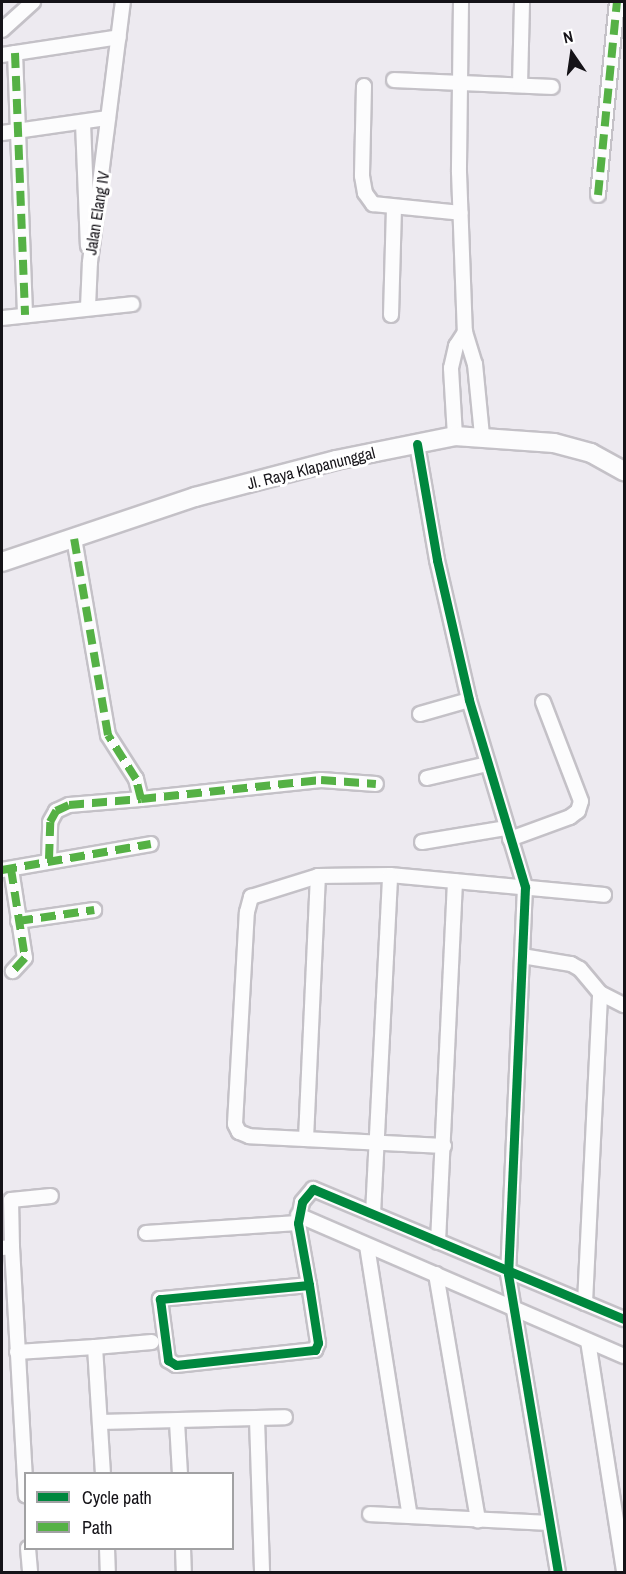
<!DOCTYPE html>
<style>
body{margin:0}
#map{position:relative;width:626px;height:1574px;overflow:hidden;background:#edeaf0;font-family:"Archivo Narrow",sans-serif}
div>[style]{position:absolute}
.roads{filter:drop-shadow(2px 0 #c4c1c7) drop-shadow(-2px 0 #c4c1c7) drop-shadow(0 2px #c4c1c7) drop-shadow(0 -2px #c4c1c7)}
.street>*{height:14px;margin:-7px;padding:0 7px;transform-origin:7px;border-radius:7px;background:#fcfcfd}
.secondary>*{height:18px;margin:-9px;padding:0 9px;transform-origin:9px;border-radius:9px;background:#fcfcfd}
.quiet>*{height:8px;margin-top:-4px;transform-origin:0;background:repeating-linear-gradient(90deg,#55b145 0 15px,transparent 0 23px)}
.cycleway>*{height:9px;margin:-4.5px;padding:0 4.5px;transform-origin:4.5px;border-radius:4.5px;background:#00873e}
span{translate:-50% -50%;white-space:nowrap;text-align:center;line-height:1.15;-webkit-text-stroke:6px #fff;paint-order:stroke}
.street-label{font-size:16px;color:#151318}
.frame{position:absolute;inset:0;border:3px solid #151318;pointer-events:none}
.legend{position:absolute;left:24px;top:1472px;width:210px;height:78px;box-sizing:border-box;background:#fff;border:2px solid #a1a1a3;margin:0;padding:8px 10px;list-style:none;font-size:18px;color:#151318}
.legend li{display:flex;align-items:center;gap:12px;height:30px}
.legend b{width:30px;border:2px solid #a1a1a3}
.north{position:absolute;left:542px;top:24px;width:60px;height:60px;-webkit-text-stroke:4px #fff;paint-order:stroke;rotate:347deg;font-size:16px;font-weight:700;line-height:24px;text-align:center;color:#151318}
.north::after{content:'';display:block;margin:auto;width:21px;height:27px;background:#151318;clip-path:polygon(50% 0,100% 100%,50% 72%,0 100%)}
</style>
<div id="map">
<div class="roads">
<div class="street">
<div style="left:461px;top:2px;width:170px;rotate:90.7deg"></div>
<div style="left:459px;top:172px;width:160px;rotate:87.9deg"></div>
<div style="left:465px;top:332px;width:34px;rotate:73deg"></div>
<div style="left:475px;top:364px;width:71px;rotate:84.4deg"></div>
<div style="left:2px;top:30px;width:42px;rotate:-42.1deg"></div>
<div style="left:15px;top:53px;width:262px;rotate:87.8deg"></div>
<div style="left:2px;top:55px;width:118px;rotate:-8.7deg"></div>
<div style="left:394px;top:80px;width:158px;rotate:2.5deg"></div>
<div style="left:520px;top:85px;width:83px;rotate:-88.6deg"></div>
<div style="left:364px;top:86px;width:90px;rotate:91.3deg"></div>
<div style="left:362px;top:176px;width:17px;rotate:80deg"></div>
<div style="left:365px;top:193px;width:14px;rotate:54deg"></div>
<div style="left:373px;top:204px;width:88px;rotate:5.8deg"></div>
<div style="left:83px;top:123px;width:123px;rotate:87.7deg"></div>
<div style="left:2px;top:133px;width:107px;rotate:-8.1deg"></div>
<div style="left:598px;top:195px;width:194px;rotate:-84.4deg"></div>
<div style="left:88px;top:307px;width:45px;rotate:-87.5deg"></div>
<div style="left:90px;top:262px;width:262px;rotate:-82.8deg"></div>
<div style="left:391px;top:315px;width:108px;rotate:-88.4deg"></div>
<div style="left:2px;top:318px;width:131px;rotate:-6.1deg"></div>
<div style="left:455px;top:436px;width:68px;rotate:-93.4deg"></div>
<div style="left:451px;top:368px;width:23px;rotate:-77deg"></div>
<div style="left:456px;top:346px;width:17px;rotate:-57deg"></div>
<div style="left:417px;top:444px;width:118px;rotate:80.2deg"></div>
<div style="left:437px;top:560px;width:144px;rotate:77.1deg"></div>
<div style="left:469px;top:700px;width:195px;rotate:73.3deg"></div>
<div style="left:525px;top:887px;width:387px;rotate:92.5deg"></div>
<div style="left:508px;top:1274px;width:302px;rotate:80.5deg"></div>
<div style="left:420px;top:714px;width:51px;rotate:-15.9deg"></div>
<div style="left:427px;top:778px;width:62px;rotate:-13.1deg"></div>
<div style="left:141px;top:799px;width:181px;rotate:-6deg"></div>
<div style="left:321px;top:780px;width:55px;rotate:4.2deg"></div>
<div style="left:510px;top:839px;width:64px;rotate:-20.1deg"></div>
<div style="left:570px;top:817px;width:10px;rotate:-37deg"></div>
<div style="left:578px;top:811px;width:10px;rotate:-73deg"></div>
<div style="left:581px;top:801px;width:106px;rotate:-111deg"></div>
<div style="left:422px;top:842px;width:86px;rotate:-9.4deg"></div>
<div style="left:49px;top:859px;width:37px;rotate:-88deg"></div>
<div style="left:50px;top:822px;width:13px;rotate:-61deg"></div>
<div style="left:56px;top:811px;width:14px;rotate:-25deg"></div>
<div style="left:69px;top:805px;width:72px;rotate:-4.8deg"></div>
<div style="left:141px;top:799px;width:21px;rotate:-104deg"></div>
<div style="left:136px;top:779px;width:52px;rotate:-122.5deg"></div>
<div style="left:108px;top:735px;width:200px;rotate:-99.8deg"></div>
<div style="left:11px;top:869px;width:90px;rotate:81.1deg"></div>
<div style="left:25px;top:958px;width:18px;rotate:133deg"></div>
<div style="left:2px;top:870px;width:151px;rotate:-9.9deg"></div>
<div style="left:18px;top:921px;width:77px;rotate:-8.2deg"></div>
<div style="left:522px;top:956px;width:50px;rotate:9.3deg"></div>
<div style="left:571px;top:964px;width:10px;rotate:29deg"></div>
<div style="left:580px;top:969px;width:31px;rotate:50deg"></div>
<div style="left:600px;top:993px;width:27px;rotate:27deg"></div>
<div style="left:306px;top:1139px;width:263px;rotate:-87.4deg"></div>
<div style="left:444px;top:1146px;width:195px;rotate:-177.1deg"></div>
<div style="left:249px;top:1136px;width:11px;rotate:-158deg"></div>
<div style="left:239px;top:1132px;width:9px;rotate:-117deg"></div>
<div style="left:235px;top:1124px;width:212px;rotate:-86.8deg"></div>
<div style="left:247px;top:912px;width:16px;rotate:-75deg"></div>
<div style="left:251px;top:897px;width:70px;rotate:-17.4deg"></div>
<div style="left:318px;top:876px;width:72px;rotate:-0.8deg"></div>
<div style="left:390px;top:875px;width:215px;rotate:5.3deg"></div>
<div style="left:373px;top:1214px;width:339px;rotate:-87.1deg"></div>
<div style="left:298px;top:1215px;width:355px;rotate:23.4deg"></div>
<div style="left:146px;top:1233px;width:152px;rotate:-3.8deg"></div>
<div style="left:438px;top:1242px;width:361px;rotate:-87.3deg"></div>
<div style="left:367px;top:1246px;width:273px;rotate:81deg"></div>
<div style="left:12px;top:1247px;width:47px;rotate:-91.2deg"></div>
<div style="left:11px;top:1200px;width:40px;rotate:-5.7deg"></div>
<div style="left:2px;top:1248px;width:10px;rotate:-6deg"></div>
<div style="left:12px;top:1247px;width:249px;rotate:86.8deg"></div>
<div style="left:436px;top:1274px;width:250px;rotate:80.3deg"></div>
<div style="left:309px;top:1285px;width:150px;rotate:174.6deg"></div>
<div style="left:160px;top:1299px;width:62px;rotate:82.5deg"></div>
<div style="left:168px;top:1360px;width:9px;rotate:32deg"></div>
<div style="left:176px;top:1365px;width:140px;rotate:-6.2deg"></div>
<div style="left:315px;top:1350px;width:8px;rotate:-67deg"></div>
<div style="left:318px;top:1343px;width:59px;rotate:-98.8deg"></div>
<div style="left:309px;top:1285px;width:63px;rotate:-100.1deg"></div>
<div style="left:298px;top:1223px;width:21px;rotate:-79deg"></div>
<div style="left:302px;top:1202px;width:17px;rotate:-50deg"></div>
<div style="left:313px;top:1189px;width:337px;rotate:22.7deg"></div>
<div style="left:585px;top:1303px;width:310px;rotate:-87.2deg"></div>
<div style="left:588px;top:1341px;width:234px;rotate:81.1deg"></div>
<div style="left:95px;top:1347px;width:57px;rotate:-5deg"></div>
<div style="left:17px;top:1352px;width:78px;rotate:-3.7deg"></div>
<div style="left:95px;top:1347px;width:127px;rotate:86.4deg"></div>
<div style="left:257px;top:1419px;width:153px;rotate:88.1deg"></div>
<div style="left:100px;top:1422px;width:185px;rotate:-1.5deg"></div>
<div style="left:177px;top:1422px;width:52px;rotate:86.7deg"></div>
<div style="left:370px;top:1514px;width:178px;rotate:2.9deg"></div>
<div style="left:28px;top:1548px;width:24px;rotate:85deg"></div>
<div style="left:107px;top:1548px;width:24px;rotate:88deg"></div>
<div style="left:183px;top:1548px;width:24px;rotate:88deg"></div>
</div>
<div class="secondary">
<div style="left:2px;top:562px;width:204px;rotate:-18.6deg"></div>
<div style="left:195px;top:497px;width:146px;rotate:-14.7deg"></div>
<div style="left:336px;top:460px;width:121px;rotate:-11.4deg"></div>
<div style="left:455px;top:436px;width:99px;rotate:4deg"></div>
<div style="left:554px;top:443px;width:38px;rotate:15deg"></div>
<div style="left:591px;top:453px;width:38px;rotate:29deg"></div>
</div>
</div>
<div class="quiet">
<div style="left:15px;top:53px;width:262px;rotate:87.8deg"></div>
<div style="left:598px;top:195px;width:194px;rotate:-84.4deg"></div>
<div style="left:141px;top:799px;width:181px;rotate:-6deg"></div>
<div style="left:321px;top:780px;width:55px;rotate:4.2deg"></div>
<div style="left:49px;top:859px;width:37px;rotate:-88deg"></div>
<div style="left:50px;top:822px;width:13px;rotate:-61deg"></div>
<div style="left:56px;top:811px;width:14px;rotate:-25deg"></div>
<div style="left:69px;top:805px;width:72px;rotate:-4.8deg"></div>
<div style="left:141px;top:799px;width:21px;rotate:-104deg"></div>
<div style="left:136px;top:779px;width:52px;rotate:-122.5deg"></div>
<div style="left:108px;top:735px;width:200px;rotate:-99.8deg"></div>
<div style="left:11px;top:869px;width:90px;rotate:81.1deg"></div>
<div style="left:25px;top:958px;width:18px;rotate:133deg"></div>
<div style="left:2px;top:870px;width:151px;rotate:-9.9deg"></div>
<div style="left:18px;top:921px;width:77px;rotate:-8.2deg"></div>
</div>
<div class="cycleway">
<div style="left:417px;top:444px;width:118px;rotate:80.2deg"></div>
<div style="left:437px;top:560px;width:144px;rotate:77.1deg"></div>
<div style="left:469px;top:700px;width:195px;rotate:73.3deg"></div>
<div style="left:525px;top:887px;width:387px;rotate:92.5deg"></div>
<div style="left:508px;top:1274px;width:302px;rotate:80.5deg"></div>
<div style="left:309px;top:1285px;width:150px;rotate:174.6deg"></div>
<div style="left:160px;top:1299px;width:62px;rotate:82.5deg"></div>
<div style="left:168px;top:1360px;width:9px;rotate:32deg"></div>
<div style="left:176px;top:1365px;width:140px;rotate:-6.2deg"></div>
<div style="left:315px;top:1350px;width:8px;rotate:-67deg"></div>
<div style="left:318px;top:1343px;width:59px;rotate:-98.8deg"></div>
<div style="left:309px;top:1285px;width:63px;rotate:-100.1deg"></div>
<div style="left:298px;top:1223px;width:21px;rotate:-79deg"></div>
<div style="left:302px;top:1202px;width:17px;rotate:-50deg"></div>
<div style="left:313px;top:1189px;width:337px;rotate:22.7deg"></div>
</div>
<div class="street-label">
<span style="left:97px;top:213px;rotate:-81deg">Jalan Elang IV</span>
<span style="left:311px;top:468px;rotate:-14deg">Jl. Raya Klapanunggal</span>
</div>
<div class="frame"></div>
<ul class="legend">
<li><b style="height:8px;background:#00873e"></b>Cycle path</li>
<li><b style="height:8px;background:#55b145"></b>Path</li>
</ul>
<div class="north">N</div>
</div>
